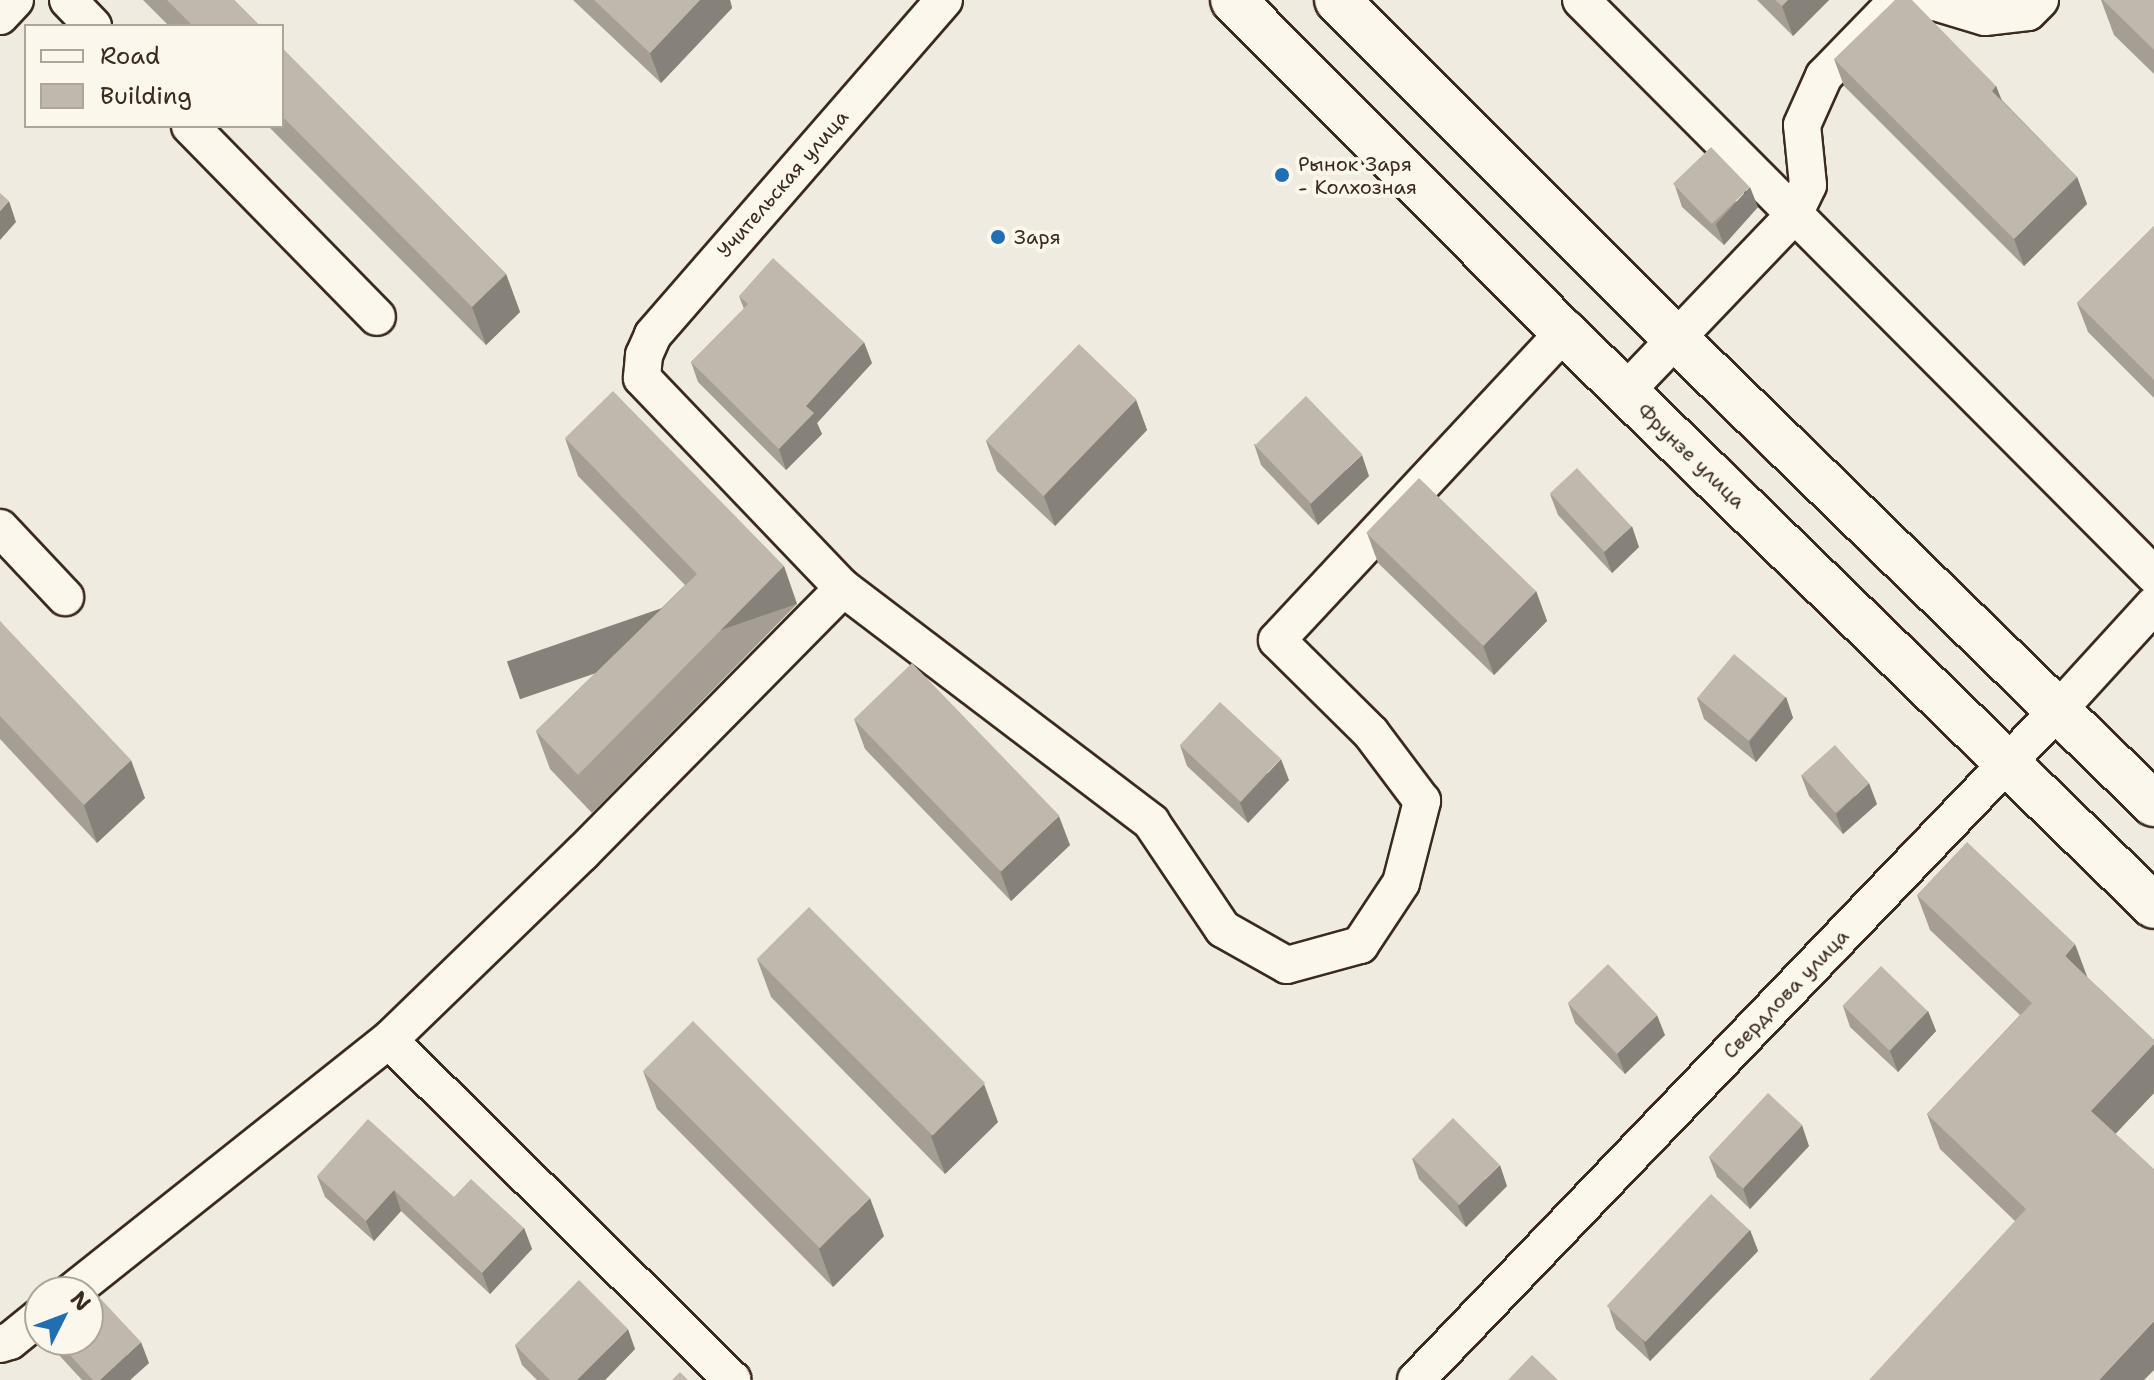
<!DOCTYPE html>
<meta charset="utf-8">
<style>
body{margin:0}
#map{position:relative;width:2154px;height:1380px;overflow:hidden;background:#f0ebe0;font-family:"Shantell Sans",sans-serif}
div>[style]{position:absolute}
.roads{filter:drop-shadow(2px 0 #3b2a1e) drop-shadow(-2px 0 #3b2a1e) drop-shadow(0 2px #3b2a1e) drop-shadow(0 -2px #3b2a1e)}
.street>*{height:36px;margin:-18px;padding:0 18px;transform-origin:18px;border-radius:18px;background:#fbf7ec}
.primary>*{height:44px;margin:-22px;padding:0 22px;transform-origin:22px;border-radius:22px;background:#fbf7ec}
.wall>*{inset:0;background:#a59e95}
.shaded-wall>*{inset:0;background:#868179;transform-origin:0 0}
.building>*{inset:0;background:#c0b8ad;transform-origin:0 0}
.dots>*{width:22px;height:22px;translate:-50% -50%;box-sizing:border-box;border:4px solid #fbf7ec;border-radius:50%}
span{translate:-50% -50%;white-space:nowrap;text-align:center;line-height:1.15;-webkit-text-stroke:8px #fbf7ec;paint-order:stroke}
.poi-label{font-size:20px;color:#3b2a1e}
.left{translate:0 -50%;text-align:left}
.street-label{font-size:20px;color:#3b2a1e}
.legend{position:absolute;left:24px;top:24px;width:260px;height:104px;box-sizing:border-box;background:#fbf7ec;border:2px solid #aea59a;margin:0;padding:10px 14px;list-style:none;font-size:24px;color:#3b2a1e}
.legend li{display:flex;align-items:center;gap:16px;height:40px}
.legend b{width:40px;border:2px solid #aea59a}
.north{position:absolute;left:24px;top:1276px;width:80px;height:80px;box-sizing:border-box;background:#fbf7ec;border:2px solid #aea59a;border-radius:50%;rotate:48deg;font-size:22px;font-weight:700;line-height:32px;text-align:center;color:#3b2a1e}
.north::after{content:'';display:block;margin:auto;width:28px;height:36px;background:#1f6fb2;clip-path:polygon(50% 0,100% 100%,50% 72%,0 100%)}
</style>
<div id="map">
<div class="roads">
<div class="street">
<div style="left:68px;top:0;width:36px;rotate:46deg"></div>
<div style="left:944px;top:0;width:444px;rotate:131deg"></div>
<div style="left:653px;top:335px;width:22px;rotate:114deg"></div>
<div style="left:644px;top:355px;width:23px;rotate:95deg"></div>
<div style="left:642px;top:378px;width:291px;rotate:46.3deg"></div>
<div style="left:843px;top:588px;width:387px;rotate:37.2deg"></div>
<div style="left:1151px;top:822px;width:129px;rotate:56.1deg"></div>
<div style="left:1223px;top:929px;width:73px;rotate:29.4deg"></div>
<div style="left:1287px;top:965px;width:76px;rotate:-15.3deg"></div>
<div style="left:1360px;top:945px;width:74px;rotate:-56.5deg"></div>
<div style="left:1401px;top:883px;width:85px;rotate:-75.6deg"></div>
<div style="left:1422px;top:801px;width:85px;rotate:-126.9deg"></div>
<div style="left:1371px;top:733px;width:132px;rotate:-135.3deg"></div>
<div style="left:1277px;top:640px;width:421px;rotate:-47deg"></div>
<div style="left:1581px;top:0;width:812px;rotate:45.1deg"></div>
<div style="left:0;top:16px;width:22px;rotate:-47deg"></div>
<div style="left:190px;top:126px;width:267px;rotate:45.6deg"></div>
<div style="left:1625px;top:392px;width:243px;rotate:-46.3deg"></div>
<div style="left:1793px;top:216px;width:34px;rotate:-64deg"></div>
<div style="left:1808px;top:185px;width:60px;rotate:-95.7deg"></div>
<div style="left:1802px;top:125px;width:54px;rotate:-65.8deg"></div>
<div style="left:1824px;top:76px;width:100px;rotate:-45.8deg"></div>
<div style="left:1894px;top:4px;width:41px;rotate:-2.8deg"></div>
<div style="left:1935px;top:2px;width:52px;rotate:16.7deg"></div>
<div style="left:1985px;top:17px;width:43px;rotate:-6.6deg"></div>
<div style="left:2028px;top:12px;width:17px;rotate:-45deg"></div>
<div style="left:0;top:528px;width:95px;rotate:46.7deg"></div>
<div style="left:389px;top:1040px;width:483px;rotate:44.7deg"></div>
<div style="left:72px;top:1292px;width:405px;rotate:-38.5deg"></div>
<div style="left:389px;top:1040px;width:269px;rotate:-44.1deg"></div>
<div style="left:582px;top:853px;width:372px;rotate:-45.4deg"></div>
<div style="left:0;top:1344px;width:10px;rotate:-17deg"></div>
<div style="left:10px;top:1341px;width:38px;rotate:-39deg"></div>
<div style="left:1416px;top:1380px;width:928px;rotate:-46.22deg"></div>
<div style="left:2058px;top:710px;width:142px;rotate:-47.6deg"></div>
</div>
<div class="primary">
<div style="left:1233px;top:0;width:469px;rotate:45.1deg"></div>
<div style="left:1564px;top:332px;width:823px;rotate:44.21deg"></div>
<div style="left:1337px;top:0;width:479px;rotate:45deg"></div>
<div style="left:1676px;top:339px;width:667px;rotate:44.21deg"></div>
</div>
</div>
<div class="wall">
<div style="clip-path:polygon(143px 0,234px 0,260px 26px,169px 26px)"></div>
<div style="clip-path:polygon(573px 0,730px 0,732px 8px,661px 83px)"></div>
<div style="clip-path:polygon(1757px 0,1829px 0,1793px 36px)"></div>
<div style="clip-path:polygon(2101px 0,2154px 0,2154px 74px,2114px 35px)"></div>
<div style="clip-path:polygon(282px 48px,506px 274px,520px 312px,486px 345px,268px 126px,282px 126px)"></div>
<div style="clip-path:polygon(1834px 59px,1996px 86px,2002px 100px,2077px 177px,2087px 204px,2024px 266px,1844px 86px)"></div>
<div style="clip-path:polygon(1675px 186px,1758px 207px,1724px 245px,1682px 207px)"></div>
<div style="clip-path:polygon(2154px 226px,2154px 398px,2088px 332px,2077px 303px)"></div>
<div style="clip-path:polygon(739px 296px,872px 363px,817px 423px,822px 434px,786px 470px,698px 382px,691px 362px,744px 309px)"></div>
<div style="clip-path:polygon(1136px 400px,1147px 430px,1055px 526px,997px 471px,986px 441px)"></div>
<div style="clip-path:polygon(565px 438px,797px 604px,592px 813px,550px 769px,536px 731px,685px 585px,578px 476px)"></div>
<div style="clip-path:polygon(1254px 444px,1369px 476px,1318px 525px,1261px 465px)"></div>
<div style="clip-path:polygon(1550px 494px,1639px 547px,1612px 573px,1558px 515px)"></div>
<div style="clip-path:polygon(1367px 533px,1536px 591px,1547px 621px,1494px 675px,1378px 563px)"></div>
<div style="clip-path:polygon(0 621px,145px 798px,97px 843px,0 739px)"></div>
<div style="clip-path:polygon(1786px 697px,1793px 718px,1756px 762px,1704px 719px,1697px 698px)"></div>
<div style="clip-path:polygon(854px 719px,1070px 845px,1011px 901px,865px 749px)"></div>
<div style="clip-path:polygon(1180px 745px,1289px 780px,1248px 823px,1187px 766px)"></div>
<div style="clip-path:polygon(1801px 775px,1877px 804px,1843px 834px,1809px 796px)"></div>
<div style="clip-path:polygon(1917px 895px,2087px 977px,2154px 1040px,2154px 1093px,2115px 1134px,2015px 1221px,1940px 1149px,1927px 1114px,2020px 1015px,1930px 930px)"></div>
<div style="clip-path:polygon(757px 959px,998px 1122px,945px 1174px,771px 997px)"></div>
<div style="clip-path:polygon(1568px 1003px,1665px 1035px,1625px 1074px,1575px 1023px)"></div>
<div style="clip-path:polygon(1843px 1006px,1928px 1011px,1936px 1031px,1898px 1072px,1850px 1027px)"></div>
<div style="clip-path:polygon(643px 1071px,884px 1236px,833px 1287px,657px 1109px)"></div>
<div style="clip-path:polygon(1809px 1146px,1750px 1209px,1717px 1177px,1709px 1157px)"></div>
<div style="clip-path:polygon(1412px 1158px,1507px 1186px,1466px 1227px,1419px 1179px)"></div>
<div style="clip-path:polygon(317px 1176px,454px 1197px,524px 1228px,532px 1249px,490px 1294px,401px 1211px,374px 1241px,325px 1197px)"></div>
<div style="clip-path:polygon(1750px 1230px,1758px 1251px,1650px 1361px,1616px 1329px,1609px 1308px)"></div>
<div style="clip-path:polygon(45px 1340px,88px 1340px,149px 1363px,130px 1380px,82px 1380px)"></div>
<div style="clip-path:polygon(515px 1345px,635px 1349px,605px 1380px,537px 1380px,522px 1365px)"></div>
</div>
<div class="shaded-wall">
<div style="clip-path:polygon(700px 0,730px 0,732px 8px,661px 83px,650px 53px)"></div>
<div style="clip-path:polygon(1788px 0,1829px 0,1793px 36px,1782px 6px)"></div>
<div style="clip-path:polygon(1996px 86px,2006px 113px,1992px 91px)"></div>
<div style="clip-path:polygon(2077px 177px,2087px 204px,2024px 266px,2014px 239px)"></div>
<div style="clip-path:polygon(1750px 187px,1758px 207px,1724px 245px,1716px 224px)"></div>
<div style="clip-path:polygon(9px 201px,16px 222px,0 240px,0 211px)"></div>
<div style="clip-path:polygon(506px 274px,520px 312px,486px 345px,472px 307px)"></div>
<div style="clip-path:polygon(864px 342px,872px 363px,817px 423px,822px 434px,786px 470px,779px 449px,806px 406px)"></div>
<div style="clip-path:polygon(1136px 400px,1147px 430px,1055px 526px,1044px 496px)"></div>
<div style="clip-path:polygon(1362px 455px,1369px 476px,1318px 525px,1310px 504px)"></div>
<div style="clip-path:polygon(1632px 526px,1639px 547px,1612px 573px,1604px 552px)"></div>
<div style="left:784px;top:566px;width:40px;height:293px;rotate:71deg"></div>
<div style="clip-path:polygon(1536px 591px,1547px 621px,1494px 675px,1483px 645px)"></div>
<div style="clip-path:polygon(1786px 697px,1793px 718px,1756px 762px,1749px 742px)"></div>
<div style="clip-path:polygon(1281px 759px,1289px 780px,1248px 823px,1240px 803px)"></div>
<div style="clip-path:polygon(131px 760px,145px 798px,97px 843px,84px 805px)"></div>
<div style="clip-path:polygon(1869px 783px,1877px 804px,1843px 834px,1836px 814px)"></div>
<div style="clip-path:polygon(1059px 816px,1070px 845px,1011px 901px,1000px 871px)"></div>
<div style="clip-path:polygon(2075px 944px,2088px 979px,2065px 956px)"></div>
<div style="clip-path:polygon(1928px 1011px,1936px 1031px,1898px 1072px,1890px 1051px)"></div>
<div style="clip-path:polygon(1657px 1015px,1665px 1035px,1625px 1074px,1617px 1053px)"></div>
<div style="clip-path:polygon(2154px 1044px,2154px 1093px,2104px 1146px,2091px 1111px)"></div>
<div style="clip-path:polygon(984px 1084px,998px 1122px,945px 1174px,931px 1136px)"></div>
<div style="clip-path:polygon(1802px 1125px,1809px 1146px,1750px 1209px,1743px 1188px)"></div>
<div style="clip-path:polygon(1500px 1165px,1507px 1186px,1466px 1227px,1458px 1206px)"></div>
<div style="clip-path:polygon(394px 1190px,401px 1211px,374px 1241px,366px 1221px)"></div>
<div style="clip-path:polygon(870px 1198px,884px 1236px,833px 1287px,819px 1249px)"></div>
<div style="clip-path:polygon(524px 1228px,532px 1249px,490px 1294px,482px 1273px)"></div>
<div style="clip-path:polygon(1750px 1230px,1758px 1251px,1650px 1361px,1643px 1340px)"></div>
<div style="clip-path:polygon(2154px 1321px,2154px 1370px,2144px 1380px,2099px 1380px)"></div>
<div style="clip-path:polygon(628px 1329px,635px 1349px,605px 1380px,577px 1380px)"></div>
<div style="clip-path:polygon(141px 1342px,149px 1363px,130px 1380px,100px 1380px)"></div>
</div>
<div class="building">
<div style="clip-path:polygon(167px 0,234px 0,260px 26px,193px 26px)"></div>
<div style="clip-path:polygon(594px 0,700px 0,650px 53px)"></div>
<div style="clip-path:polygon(1775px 0,1788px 0,1782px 6px)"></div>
<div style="clip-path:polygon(1895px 0,1912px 0,1996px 86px,1992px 91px,2077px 177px,2014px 239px,1834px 59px)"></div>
<div style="clip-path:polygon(2103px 0,2154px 0,2154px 50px)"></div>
<div style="clip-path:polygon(282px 48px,506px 274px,472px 307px,282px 116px)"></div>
<div style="left:1711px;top:147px;width:56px;height:53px;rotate:46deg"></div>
<div style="clip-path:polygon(0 193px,9px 201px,0 211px)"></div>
<div style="clip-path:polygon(2154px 226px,2154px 380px,2077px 303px)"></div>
<div style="clip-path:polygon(773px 258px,864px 342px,806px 406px,814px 413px,779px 449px,691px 362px,748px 304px,739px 296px)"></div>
<div style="left:1079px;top:344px;width:80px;height:134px;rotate:44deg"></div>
<div style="clip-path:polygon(613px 391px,784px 566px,578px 775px,536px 731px,697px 574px,565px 438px)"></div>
<div style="left:1306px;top:396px;width:81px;height:71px;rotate:46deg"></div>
<div style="left:1577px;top:468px;width:80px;height:37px;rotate:47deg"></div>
<div style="left:1419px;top:478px;width:163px;height:76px;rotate:44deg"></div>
<div style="clip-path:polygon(0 621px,131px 760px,84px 805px,0 716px)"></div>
<div style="left:1734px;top:654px;width:67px;height:57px;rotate:40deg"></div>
<div style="left:912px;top:663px;width:212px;height:81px;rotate:46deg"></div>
<div style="left:1220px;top:702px;width:83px;height:59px;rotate:43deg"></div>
<div style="left:1835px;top:745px;width:51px;height:45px;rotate:48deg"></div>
<div style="clip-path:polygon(1967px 842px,2075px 944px,2065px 956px,2154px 1040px,2154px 1044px,2091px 1111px,2154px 1169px,2154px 1321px,2099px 1380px,1869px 1380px,2026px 1209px,1927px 1114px,2032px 1003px,1917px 895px)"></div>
<div style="left:809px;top:907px;width:249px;height:74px;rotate:45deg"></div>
<div style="left:1608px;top:964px;width:71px;height:56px;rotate:46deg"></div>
<div style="left:1881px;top:966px;width:65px;height:55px;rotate:44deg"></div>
<div style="left:693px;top:1021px;width:250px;height:71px;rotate:45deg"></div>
<div style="left:1768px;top:1093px;width:47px;height:87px;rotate:43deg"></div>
<div style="left:1453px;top:1118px;width:66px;height:57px;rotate:45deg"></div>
<div style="clip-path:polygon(368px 1119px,454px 1197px,471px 1179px,524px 1228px,482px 1273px,394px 1190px,366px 1221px,317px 1176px)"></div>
<div style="left:1711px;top:1194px;width:53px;height:153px;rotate:43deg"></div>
<div style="clip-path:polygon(579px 1280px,628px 1329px,577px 1380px,550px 1380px,515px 1345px)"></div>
<div style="clip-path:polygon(85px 1282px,141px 1342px,100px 1380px,93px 1380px,56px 1340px,88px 1340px,88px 1292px,67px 1292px)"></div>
<div style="clip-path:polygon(1532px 1355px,1558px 1380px,1508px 1380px)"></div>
<div style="clip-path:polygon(680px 1372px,688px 1380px,672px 1380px)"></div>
</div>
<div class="dots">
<div style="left:1282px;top:175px;background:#1f6fb2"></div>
<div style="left:998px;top:237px;background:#1f6fb2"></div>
</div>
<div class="poi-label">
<span class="left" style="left:1298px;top:176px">Рынок Заря<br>- Колхозная</span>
<span class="left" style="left:1014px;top:237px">Заря</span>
</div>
<div class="street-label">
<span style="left:783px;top:184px;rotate:-49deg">Учительская улица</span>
<span style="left:1691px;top:456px;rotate:44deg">Фрунзе улица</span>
<span style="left:1786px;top:994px;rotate:-46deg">Свердлова улица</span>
</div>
<ul class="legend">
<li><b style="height:10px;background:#fbf7ec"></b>Road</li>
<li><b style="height:22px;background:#c0b8ad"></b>Building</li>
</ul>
<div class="north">N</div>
</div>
